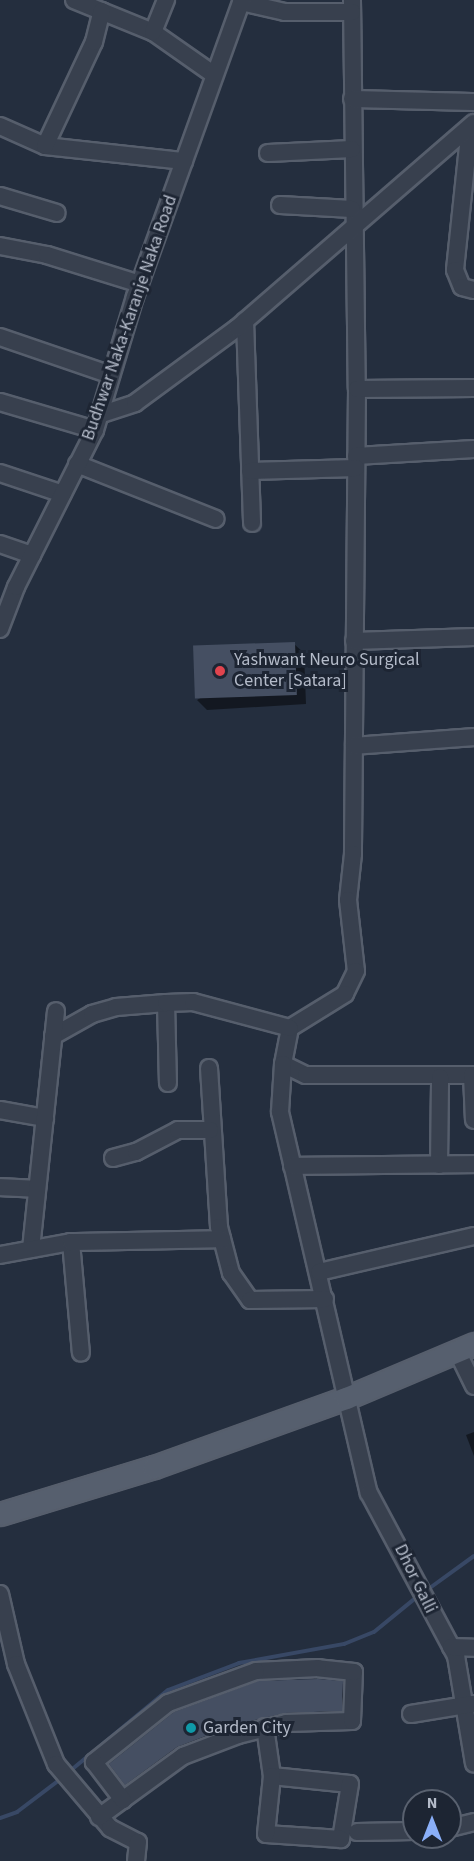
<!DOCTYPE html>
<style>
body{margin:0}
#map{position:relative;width:474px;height:1861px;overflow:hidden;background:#242e3e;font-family:"Source Sans 3",sans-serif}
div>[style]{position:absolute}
.shadow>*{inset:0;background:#0007}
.stream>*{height:4px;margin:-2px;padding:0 2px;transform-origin:2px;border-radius:2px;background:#384865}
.building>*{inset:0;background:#454f62;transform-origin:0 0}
.roads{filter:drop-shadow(2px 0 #565e6c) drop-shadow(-2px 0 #565e6c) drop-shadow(0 2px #565e6c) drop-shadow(0 -2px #565e6c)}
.minor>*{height:16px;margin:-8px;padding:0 8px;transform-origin:8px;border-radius:8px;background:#38404e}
.major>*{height:21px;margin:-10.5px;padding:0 10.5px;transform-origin:10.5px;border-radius:10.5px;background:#565f6e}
.dots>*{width:16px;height:16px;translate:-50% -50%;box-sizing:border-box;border:3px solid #1d2533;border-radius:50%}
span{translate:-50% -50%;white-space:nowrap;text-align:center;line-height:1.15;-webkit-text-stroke:6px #1d2533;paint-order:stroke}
.street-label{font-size:18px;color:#b4bbc9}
.poi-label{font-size:18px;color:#b4bbc9}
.left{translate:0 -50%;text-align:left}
.north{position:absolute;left:402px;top:1789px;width:60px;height:60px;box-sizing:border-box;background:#1d2533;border:2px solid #59616f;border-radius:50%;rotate:0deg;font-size:16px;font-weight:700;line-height:24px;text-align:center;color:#b4bbc9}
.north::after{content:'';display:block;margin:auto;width:21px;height:27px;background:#8aaff8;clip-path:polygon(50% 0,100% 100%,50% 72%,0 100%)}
</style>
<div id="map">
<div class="shadow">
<div style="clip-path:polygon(294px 644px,304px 653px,306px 704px,207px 710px,197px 700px)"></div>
<div style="clip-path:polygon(474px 1432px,474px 1456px,466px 1435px)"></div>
<div style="clip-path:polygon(342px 1683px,352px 1692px,351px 1720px,244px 1734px,187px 1756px,135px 1794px,111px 1764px)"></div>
</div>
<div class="stream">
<div style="left:427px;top:1590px;width:58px;rotate:-35.9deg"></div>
<div style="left:70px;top:1771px;width:127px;rotate:-39.6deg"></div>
<div style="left:168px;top:1690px;width:76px;rotate:-20.8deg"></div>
<div style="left:239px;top:1663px;width:107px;rotate:-10.3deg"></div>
<div style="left:344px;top:1644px;width:32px;rotate:-22deg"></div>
<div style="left:374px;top:1632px;width:57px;rotate:-39.3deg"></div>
<div style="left:0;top:1818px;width:18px;rotate:-19deg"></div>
<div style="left:17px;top:1812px;width:56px;rotate:-37.1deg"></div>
</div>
<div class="building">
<div style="left:295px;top:642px;width:53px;height:102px;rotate:88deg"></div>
<div style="clip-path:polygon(318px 1679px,343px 1681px,342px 1711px,285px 1713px,234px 1725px,177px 1747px,125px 1785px,109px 1764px,174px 1712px,258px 1681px)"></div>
</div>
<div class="roads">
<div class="minor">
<div style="left:74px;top:0;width:85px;rotate:22.1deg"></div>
<div style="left:153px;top:32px;width:73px;rotate:35deg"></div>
<div style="left:352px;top:0;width:389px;rotate:89.3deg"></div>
<div style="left:357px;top:389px;width:465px;rotate:90.5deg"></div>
<div style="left:353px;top:854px;width:46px;rotate:96.2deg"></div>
<div style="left:348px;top:900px;width:71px;rotate:83.6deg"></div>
<div style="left:356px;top:971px;width:25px;rotate:116deg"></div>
<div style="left:345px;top:994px;width:65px;rotate:148.3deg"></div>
<div style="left:290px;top:1028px;width:37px;rotate:101deg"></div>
<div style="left:283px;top:1064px;width:25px;rotate:26deg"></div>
<div style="left:306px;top:1075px;width:168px"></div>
<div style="left:241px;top:2px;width:45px;rotate:12.8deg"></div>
<div style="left:285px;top:12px;width:67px"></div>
<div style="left:153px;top:32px;width:35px;rotate:-68deg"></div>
<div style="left:352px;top:99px;width:122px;rotate:1.4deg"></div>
<div style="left:0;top:126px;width:49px;rotate:24deg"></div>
<div style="left:45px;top:146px;width:140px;rotate:6.2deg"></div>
<div style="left:470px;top:127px;width:144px;rotate:96deg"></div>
<div style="left:455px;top:270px;width:18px;rotate:68deg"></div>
<div style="left:462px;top:287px;width:12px;rotate:14deg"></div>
<div style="left:45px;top:146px;width:115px;rotate:-64.8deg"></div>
<div style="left:94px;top:42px;width:32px;rotate:-76deg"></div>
<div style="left:268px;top:153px;width:84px;rotate:-2.7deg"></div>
<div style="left:0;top:196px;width:59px;rotate:16.6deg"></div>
<div style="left:280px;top:205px;width:72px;rotate:3.2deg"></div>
<div style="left:0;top:246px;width:48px;rotate:10.8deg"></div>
<div style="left:47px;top:255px;width:97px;rotate:17.3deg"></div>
<div style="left:245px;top:321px;width:202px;rotate:88deg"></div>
<div style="left:0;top:337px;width:117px;rotate:18.9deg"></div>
<div style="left:357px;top:389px;width:117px;rotate:-0.5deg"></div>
<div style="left:0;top:402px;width:99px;rotate:16.4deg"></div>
<div style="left:99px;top:415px;width:38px;rotate:-18deg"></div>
<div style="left:135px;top:403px;width:127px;rotate:-36.3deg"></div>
<div style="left:237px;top:328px;width:313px;rotate:-40.9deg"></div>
<div style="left:356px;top:456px;width:118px;rotate:-3.4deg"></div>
<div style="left:77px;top:464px;width:149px;rotate:21.6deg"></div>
<div style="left:250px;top:471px;width:106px;rotate:-1.6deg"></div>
<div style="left:0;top:473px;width:66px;rotate:18.4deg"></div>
<div style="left:0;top:544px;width:34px;rotate:19deg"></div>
<div style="left:0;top:629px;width:45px;rotate:-69.1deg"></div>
<div style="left:16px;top:587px;width:176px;rotate:-63.3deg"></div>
<div style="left:95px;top:430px;width:139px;rotate:-73.3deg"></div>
<div style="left:135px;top:297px;width:316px;rotate:-70.2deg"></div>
<div style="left:354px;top:641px;width:120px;rotate:-1.9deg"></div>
<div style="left:354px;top:746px;width:120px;rotate:-4.3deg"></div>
<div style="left:166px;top:1003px;width:80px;rotate:88.6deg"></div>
<div style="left:53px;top:1036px;width:45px;rotate:-29.4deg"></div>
<div style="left:92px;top:1014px;width:25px;rotate:-16deg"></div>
<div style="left:116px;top:1007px;width:50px;rotate:-4.6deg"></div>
<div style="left:166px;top:1003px;width:27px;rotate:-2deg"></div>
<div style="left:193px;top:1002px;width:100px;rotate:15deg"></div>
<div style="left:283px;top:1064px;width:48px;rotate:93.6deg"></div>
<div style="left:280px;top:1112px;width:391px;rotate:76.9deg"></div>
<div style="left:369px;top:1493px;width:185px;rotate:61.9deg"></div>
<div style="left:456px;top:1656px;width:109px;rotate:80.5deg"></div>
<div style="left:209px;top:1068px;width:159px;rotate:86.4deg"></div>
<div style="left:219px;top:1227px;width:48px;rotate:75.4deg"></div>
<div style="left:231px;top:1273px;width:33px;rotate:55deg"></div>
<div style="left:250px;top:1300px;width:75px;rotate:-0.8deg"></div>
<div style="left:472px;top:1075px;width:45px;rotate:87.5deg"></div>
<div style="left:0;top:1110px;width:46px;rotate:10.1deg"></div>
<div style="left:113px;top:1158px;width:24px;rotate:-15deg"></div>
<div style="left:136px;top:1152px;width:47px;rotate:-27.6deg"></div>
<div style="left:178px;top:1130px;width:32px"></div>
<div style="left:439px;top:1165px;width:88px;rotate:-89.3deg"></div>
<div style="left:292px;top:1166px;width:182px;rotate:-0.6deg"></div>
<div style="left:0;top:1187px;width:37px;rotate:3deg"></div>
<div style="left:71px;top:1242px;width:111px;rotate:84.9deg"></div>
<div style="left:31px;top:1249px;width:239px;rotate:-84deg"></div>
<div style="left:0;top:1255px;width:72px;rotate:-10.4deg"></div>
<div style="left:71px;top:1242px;width:151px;rotate:-1.1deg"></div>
<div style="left:319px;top:1272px;width:159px;rotate:-13.1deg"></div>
<div style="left:457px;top:1351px;width:39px;rotate:64deg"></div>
<div style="left:0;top:1594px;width:72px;rotate:77.1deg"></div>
<div style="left:16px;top:1664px;width:108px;rotate:68.2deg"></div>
<div style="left:56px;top:1764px;width:84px;rotate:49.8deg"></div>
<div style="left:110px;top:1828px;width:31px;rotate:27deg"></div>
<div style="left:138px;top:1842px;width:19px;rotate:96deg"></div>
<div style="left:451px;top:1647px;width:23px;rotate:2deg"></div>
<div style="left:411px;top:1714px;width:63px;rotate:-9.2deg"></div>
<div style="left:265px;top:1727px;width:49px;rotate:81.9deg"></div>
<div style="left:272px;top:1776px;width:78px;rotate:5.9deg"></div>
<div style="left:350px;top:1784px;width:56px;rotate:99.3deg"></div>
<div style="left:341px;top:1839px;width:75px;rotate:-176.2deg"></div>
<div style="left:266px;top:1834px;width:58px;rotate:-84.1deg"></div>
<div style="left:99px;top:1817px;width:104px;rotate:-36deg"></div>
<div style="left:183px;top:1756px;width:59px;rotate:-20.9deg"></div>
<div style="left:238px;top:1735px;width:49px;rotate:-14deg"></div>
<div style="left:286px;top:1723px;width:66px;rotate:-1.7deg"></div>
<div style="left:352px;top:1721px;width:49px;rotate:-87.7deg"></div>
<div style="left:354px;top:1672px;width:36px;rotate:-174deg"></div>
<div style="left:318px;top:1668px;width:62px;rotate:177.2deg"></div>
<div style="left:256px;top:1671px;width:94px;rotate:160deg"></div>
<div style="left:168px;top:1703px;width:95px;rotate:141.4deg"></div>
<div style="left:94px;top:1762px;width:48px;rotate:52.7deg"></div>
<div style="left:450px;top:1828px;width:25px;rotate:-14deg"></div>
<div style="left:357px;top:1832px;width:57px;rotate:-1deg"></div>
</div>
<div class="major">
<div style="left:0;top:1514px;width:161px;rotate:-17deg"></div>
<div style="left:154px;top:1467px;width:204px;rotate:-19.8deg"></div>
<div style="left:346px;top:1398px;width:139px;rotate:-22.9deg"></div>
</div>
</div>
<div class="dots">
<div style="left:220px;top:671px;background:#e0444e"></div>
<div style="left:191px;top:1728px;background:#0f9aa8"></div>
</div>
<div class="street-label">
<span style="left:130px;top:318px;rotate:-71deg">Budhwar Naka-Karanje Naka Road</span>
<span style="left:415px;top:1579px;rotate:64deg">Dhor Galli</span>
</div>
<div class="poi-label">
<span class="left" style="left:234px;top:671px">Yashwant Neuro Surgical<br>Center [Satara]</span>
<span class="left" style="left:203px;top:1728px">Garden City</span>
</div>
<div class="north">N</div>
</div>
